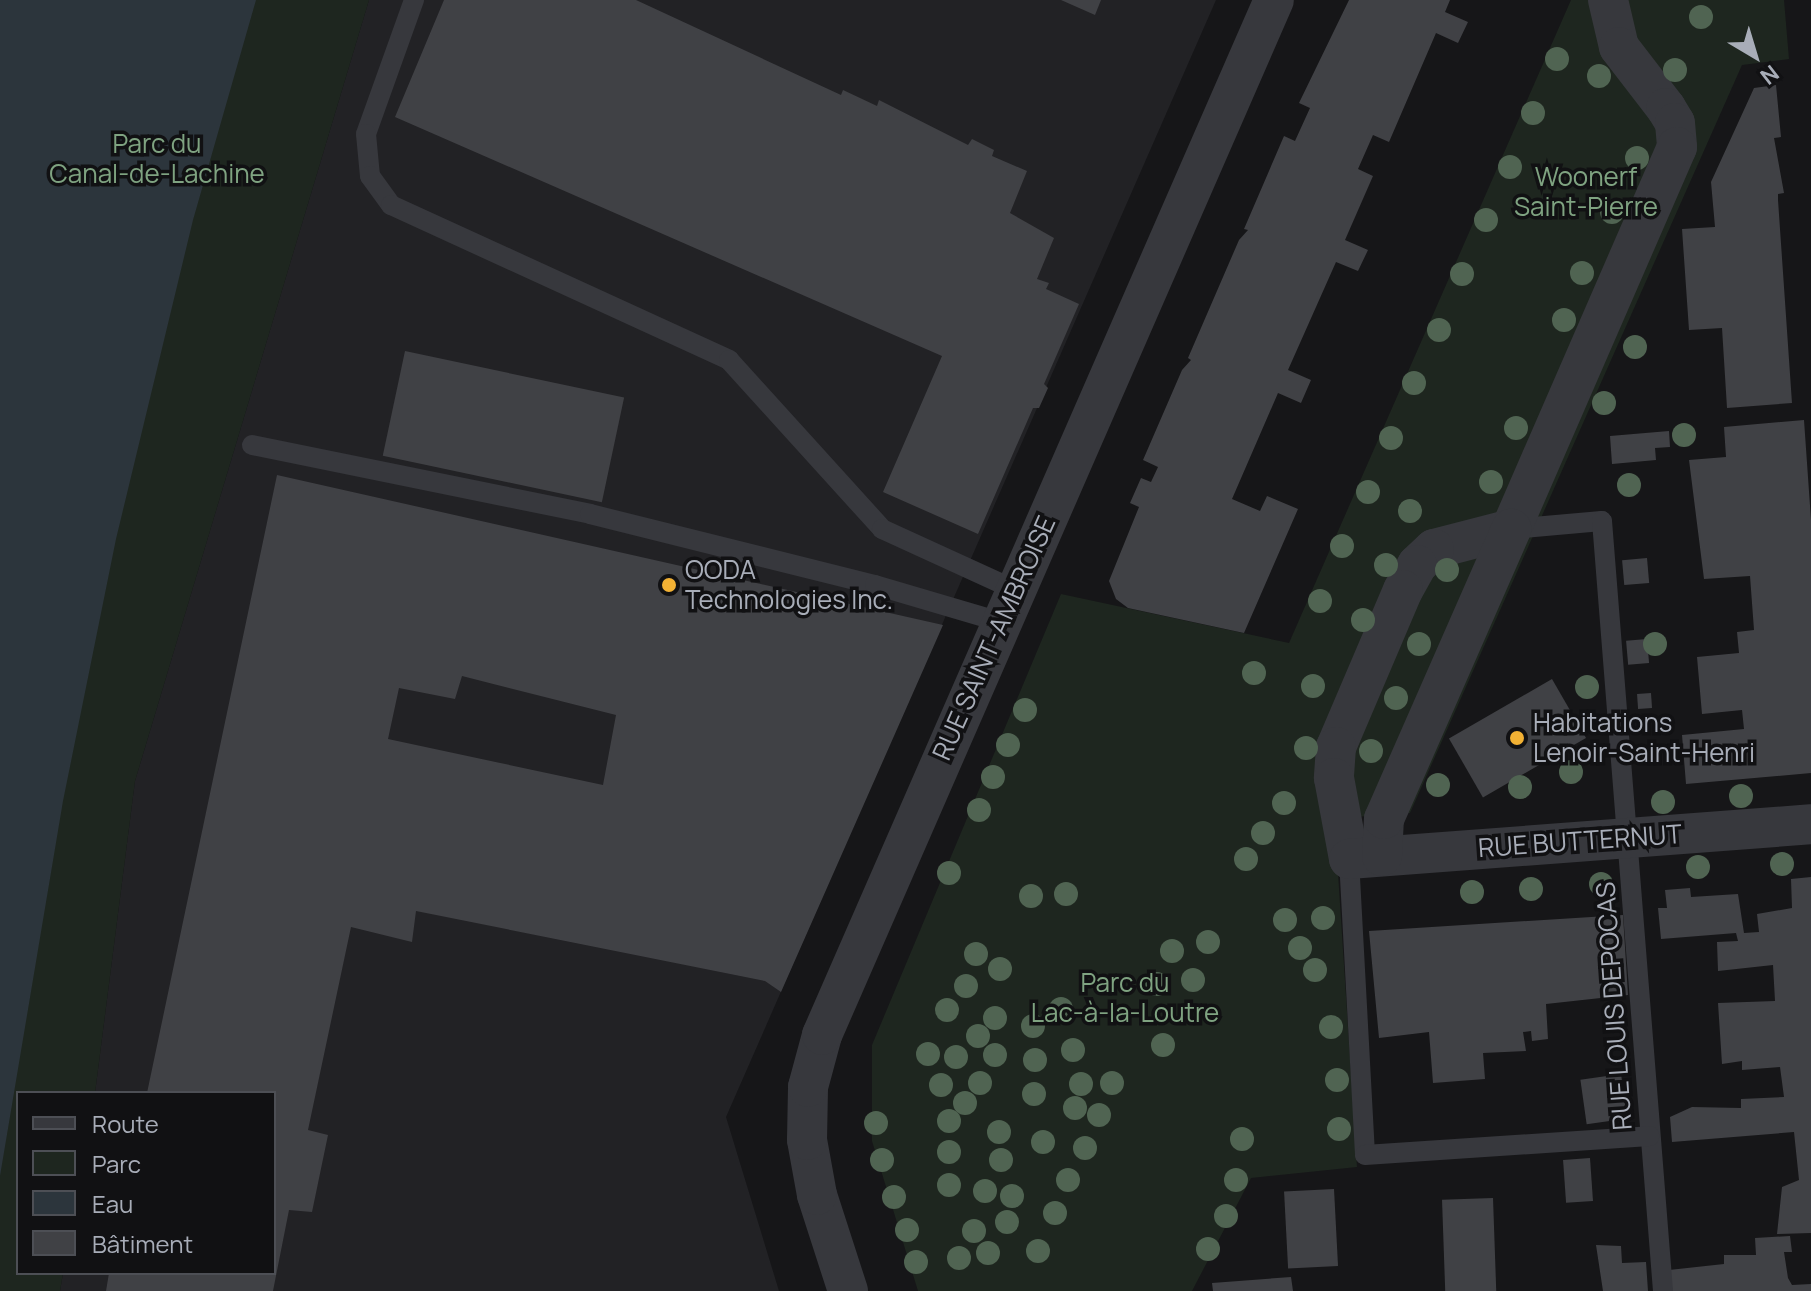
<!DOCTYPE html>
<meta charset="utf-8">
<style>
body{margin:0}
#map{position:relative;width:1811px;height:1291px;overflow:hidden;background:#161618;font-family:Manrope,sans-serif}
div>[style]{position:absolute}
.built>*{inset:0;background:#222225}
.green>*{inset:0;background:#1e261f}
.water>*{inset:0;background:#2c353c}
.building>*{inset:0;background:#404145;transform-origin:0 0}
.service>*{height:20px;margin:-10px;padding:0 10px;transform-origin:10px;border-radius:10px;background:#37383d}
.minor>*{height:40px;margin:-20px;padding:0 20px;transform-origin:20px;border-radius:20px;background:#37383d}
.trees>*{width:24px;height:24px;margin:-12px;border-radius:50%;background:#506452}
.dots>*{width:22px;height:22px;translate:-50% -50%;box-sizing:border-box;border:4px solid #111113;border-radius:50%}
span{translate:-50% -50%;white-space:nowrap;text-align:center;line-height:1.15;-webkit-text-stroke:7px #111113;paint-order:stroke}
.park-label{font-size:26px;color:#7fa381}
.poi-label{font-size:26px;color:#a8adb8}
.left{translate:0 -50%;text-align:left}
.street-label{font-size:26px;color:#a8adb8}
.legend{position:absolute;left:16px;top:1091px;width:260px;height:184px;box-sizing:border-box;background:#111113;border:2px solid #4d4f55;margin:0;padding:10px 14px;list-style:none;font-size:24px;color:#a8adb8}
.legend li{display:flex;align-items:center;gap:16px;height:40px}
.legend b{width:40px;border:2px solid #4d4f55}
.north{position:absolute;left:1715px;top:16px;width:80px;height:80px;-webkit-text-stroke:6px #111113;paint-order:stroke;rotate:142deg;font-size:22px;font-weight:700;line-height:32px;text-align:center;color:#a8adb8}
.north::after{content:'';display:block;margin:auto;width:28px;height:36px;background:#a8adb8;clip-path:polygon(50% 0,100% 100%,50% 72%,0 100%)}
</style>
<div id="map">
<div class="built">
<div style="clip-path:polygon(369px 0,1216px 0,726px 1117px,779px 1291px,60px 1291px,63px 1273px,274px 1273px,274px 1093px,95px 1093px,135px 781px)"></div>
</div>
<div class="green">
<div style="clip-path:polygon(0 0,369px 0,135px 781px,95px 1093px,18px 1093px,18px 1273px,63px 1273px,60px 1291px,0 1291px)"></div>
<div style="clip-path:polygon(1571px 0,1784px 0,1789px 59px,1742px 65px,1410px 813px,1341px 818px,1335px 826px,1357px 1167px,1251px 1178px,1192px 1291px,918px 1291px,872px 1141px,872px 1045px,1061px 594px,1289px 643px)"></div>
</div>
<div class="water">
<div style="clip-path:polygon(0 0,256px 0,193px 220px,116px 539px,63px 801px,0 1176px)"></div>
</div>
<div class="building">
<div style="clip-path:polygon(444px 0,636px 0,841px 95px,843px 90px,877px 106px,879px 100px,968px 145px,972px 139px,994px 150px,992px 156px,1027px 171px,1010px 213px,1054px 238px,1037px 279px,1049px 283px,1046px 289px,1079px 304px,1044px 384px,1048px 388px,1039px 408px,1033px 408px,978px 534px,883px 492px,942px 356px,395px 117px)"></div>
<div style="clip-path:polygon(1061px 0,1101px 0,1095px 15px)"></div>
<div style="clip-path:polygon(1349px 0,1450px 0,1445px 12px,1468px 22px,1458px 43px,1436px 33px,1389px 142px,1373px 135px,1358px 169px,1373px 176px,1345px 240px,1368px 250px,1358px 271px,1336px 262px,1288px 370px,1311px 380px,1301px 403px,1278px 393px,1232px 499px,1260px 511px,1267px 496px,1298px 509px,1244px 633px,1128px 608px,1116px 599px,1109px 581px,1139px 507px,1130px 503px,1141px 478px,1151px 482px,1158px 467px,1143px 460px,1182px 370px,1191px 360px,1188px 358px,1239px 240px,1248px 230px,1244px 229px,1284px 136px,1295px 141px,1310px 108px,1299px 103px)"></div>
<div style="clip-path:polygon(1776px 85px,1781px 137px,1774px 138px,1784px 193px,1778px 194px,1778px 200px,1792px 403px,1727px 408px,1722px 328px,1689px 330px,1682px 229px,1715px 227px,1711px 182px,1754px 88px)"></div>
<div style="left:405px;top:351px;width:224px;height:107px;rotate:12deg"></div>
<div style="clip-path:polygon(1804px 420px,1811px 520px,1811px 773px,1686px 784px,1682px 735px,1744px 729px,1742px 710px,1702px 714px,1697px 657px,1739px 653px,1737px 632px,1754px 630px,1750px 576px,1704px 579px,1689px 460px,1726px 457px,1724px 427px)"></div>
<div style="clip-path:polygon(1669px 431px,1670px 447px,1655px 448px,1656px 460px,1612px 464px,1610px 436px)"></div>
<div style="clip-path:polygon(evenodd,277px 475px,943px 625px,781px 992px,765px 981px,416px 911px,412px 942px,351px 927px,308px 1130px,328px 1135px,312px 1212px,289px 1210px,273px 1291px,106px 1291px,109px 1273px,274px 1273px,274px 1093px,147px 1093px,277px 475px,462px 676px,616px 715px,603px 785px,388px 739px,399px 688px,455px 699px,462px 676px)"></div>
<div style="left:1647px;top:558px;width:25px;height:25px;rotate:85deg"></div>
<div style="left:1647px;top:639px;width:24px;height:21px;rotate:85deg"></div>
<div style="left:1552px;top:679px;width:68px;height:119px;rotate:60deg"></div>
<div style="left:1651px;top:693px;width:15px;height:14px;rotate:86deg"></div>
<div style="clip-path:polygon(1811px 877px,1811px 1233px,1777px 1234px,1782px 1187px,1799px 1180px,1794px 1132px,1672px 1142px,1670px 1117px,1692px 1107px,1741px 1108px,1741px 1099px,1784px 1097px,1780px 1067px,1742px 1070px,1742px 1061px,1722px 1064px,1718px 1003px,1775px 1001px,1773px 965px,1718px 971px,1717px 942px,1738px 941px,1736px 933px,1661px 939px,1658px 908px,1667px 908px,1665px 890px,1690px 888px,1691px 897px,1738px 894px,1744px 933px,1759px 932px,1757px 914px,1792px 908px,1791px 879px)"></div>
<div style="clip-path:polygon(1623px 915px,1628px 995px,1546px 1004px,1548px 1039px,1532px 1041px,1531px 1031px,1523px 1032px,1526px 1051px,1483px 1053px,1485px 1079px,1433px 1083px,1429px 1032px,1379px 1038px,1369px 931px)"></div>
<div style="left:1621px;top:1074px;width:45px;height:41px;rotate:82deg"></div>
<div style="left:1590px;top:1158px;width:43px;height:27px;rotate:86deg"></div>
<div style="left:1334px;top:1189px;width:77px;height:50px;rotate:87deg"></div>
<div style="left:1493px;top:1198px;width:93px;height:51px;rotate:88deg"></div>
<div style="clip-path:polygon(1790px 1236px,1792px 1252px,1784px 1252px,1788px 1278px,1792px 1285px,1811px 1284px,1811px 1291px,1670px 1291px,1669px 1270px,1724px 1264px,1724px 1255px,1756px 1255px,1755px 1238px)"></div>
<div style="clip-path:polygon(1596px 1245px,1621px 1246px,1622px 1263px,1646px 1262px,1648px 1291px,1603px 1291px)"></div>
<div style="clip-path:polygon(1291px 1277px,1293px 1291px,1213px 1291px,1212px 1283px)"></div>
</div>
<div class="service">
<div style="left:414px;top:0;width:142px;rotate:109.7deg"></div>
<div style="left:366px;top:134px;width:42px;rotate:84.6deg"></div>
<div style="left:370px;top:176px;width:36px;rotate:54deg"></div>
<div style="left:391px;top:205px;width:372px;rotate:24.6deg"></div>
<div style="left:729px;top:360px;width:228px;rotate:47.8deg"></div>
<div style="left:882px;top:529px;width:146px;rotate:24.6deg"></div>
<div style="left:252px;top:445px;width:345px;rotate:11.5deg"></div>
<div style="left:590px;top:514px;width:294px;rotate:14deg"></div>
<div style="left:875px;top:585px;width:131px;rotate:16.4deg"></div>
<div style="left:1511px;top:529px;width:91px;rotate:-5deg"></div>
<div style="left:1602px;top:521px;width:772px;rotate:85.47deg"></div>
<div style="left:1349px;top:859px;width:296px;rotate:86.9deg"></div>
<div style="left:1365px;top:1155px;width:285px;rotate:-3.8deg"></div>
</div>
<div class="minor">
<div style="left:1608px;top:0;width:48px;rotate:76.8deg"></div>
<div style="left:1619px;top:47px;width:77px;rotate:52.4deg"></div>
<div style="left:1666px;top:108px;width:17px;rotate:59deg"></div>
<div style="left:1675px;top:123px;width:24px;rotate:85deg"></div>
<div style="left:1677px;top:147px;width:417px;rotate:113.5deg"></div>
<div style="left:1511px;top:529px;width:80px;rotate:165.4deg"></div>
<div style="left:1434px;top:549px;width:23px;rotate:137deg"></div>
<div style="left:1417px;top:565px;width:29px;rotate:119deg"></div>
<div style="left:1403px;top:590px;width:171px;rotate:113.1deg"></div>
<div style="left:1336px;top:747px;width:31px;rotate:94deg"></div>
<div style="left:1334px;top:778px;width:82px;rotate:79.5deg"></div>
<div style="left:1349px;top:859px;width:463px;rotate:-4.3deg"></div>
<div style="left:1382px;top:856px;width:37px;rotate:-87deg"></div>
<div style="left:1384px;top:819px;width:317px;rotate:-66.3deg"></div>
<div style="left:848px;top:1291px;width:101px;rotate:-107.9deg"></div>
<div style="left:817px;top:1195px;width:56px;rotate:-100.3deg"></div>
<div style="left:807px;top:1140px;width:53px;rotate:-88.9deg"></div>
<div style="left:808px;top:1087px;width:54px;rotate:-74.9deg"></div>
<div style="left:822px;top:1035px;width:1129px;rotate:-66.41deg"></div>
</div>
<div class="trees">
<div style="left:1701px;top:17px"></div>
<div style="left:1557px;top:59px"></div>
<div style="left:1675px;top:70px"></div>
<div style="left:1599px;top:76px"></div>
<div style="left:1533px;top:113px"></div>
<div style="left:1637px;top:158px"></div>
<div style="left:1510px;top:167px"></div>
<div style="left:1612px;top:212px"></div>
<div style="left:1486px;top:220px"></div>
<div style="left:1582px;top:273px"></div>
<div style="left:1462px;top:274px"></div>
<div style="left:1564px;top:320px"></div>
<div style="left:1439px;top:330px"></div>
<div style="left:1635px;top:347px"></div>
<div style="left:1414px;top:383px"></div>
<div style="left:1604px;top:403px"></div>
<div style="left:1516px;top:428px"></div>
<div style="left:1684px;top:435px"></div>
<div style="left:1391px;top:438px"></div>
<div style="left:1491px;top:482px"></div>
<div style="left:1629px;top:485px"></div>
<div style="left:1368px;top:492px"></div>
<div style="left:1410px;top:511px"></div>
<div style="left:1342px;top:546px"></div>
<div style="left:1386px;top:565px"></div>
<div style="left:1447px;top:570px"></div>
<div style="left:1320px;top:601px"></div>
<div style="left:1363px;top:620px"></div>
<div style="left:1419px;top:644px"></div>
<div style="left:1655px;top:644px"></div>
<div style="left:1254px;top:673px"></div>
<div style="left:1313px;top:686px"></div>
<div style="left:1587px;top:687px"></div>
<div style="left:1396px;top:698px"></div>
<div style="left:1025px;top:710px"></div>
<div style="left:1008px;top:745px"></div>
<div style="left:1306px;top:748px"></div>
<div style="left:1371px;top:751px"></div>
<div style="left:1571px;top:772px"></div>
<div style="left:993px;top:777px"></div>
<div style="left:1438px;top:785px"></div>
<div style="left:1520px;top:787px"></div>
<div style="left:1741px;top:796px"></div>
<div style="left:1663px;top:802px"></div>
<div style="left:1284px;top:803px"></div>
<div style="left:979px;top:810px"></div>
<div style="left:1263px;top:833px"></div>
<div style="left:1246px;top:859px"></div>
<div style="left:1782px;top:864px"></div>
<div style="left:1698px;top:867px"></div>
<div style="left:949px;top:873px"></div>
<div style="left:1601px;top:884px"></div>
<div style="left:1531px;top:889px"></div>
<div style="left:1472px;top:892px"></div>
<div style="left:1066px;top:894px"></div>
<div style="left:1031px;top:896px"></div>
<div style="left:1323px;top:918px"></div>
<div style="left:1285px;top:920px"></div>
<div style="left:1208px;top:942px"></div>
<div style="left:1300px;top:948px"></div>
<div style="left:1172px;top:951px"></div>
<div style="left:976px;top:954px"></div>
<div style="left:1000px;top:969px"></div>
<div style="left:1315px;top:970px"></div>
<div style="left:1193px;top:980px"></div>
<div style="left:1157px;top:984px"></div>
<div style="left:966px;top:986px"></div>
<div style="left:1061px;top:1009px"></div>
<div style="left:947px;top:1010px"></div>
<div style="left:995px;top:1018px"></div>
<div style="left:1033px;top:1026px"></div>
<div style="left:1331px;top:1027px"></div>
<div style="left:978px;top:1036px"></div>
<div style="left:1163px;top:1045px"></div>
<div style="left:1073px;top:1050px"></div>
<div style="left:928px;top:1054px"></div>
<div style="left:995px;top:1055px"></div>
<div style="left:956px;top:1057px"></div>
<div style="left:1035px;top:1060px"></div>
<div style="left:1337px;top:1080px"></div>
<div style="left:980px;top:1083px"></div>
<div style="left:1112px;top:1083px"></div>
<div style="left:1081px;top:1084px"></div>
<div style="left:941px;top:1085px"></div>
<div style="left:1034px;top:1094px"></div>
<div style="left:965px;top:1103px"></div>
<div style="left:1075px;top:1108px"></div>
<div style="left:1099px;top:1115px"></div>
<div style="left:949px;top:1121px"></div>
<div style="left:876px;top:1123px"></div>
<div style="left:1339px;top:1129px"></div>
<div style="left:999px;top:1132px"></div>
<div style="left:1242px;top:1139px"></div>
<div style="left:1043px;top:1142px"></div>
<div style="left:1085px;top:1148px"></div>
<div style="left:949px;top:1152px"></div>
<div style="left:882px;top:1160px"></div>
<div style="left:1001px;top:1160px"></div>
<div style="left:1068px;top:1180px"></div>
<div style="left:1236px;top:1180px"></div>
<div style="left:949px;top:1185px"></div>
<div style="left:985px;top:1191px"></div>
<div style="left:1012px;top:1196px"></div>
<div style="left:894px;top:1197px"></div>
<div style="left:1055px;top:1213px"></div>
<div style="left:1226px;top:1216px"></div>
<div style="left:1007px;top:1222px"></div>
<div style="left:907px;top:1230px"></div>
<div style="left:974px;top:1231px"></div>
<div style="left:1208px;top:1249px"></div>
<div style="left:1038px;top:1251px"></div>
<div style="left:988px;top:1253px"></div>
<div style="left:959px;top:1258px"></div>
<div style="left:916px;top:1262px"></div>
</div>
<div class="dots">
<div style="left:669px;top:585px;background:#f2b134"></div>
<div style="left:1517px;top:738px;background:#f2b134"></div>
</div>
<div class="park-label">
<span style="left:157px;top:159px">Parc du<br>Canal-de-Lachine</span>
<span style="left:1586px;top:192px">Woonerf<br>Saint-Pierre</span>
<span style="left:1125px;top:998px">Parc du<br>Lac-à-la-Loutre</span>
</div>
<div class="poi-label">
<span class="left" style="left:685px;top:585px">OODA<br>Technologies Inc.</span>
<span class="left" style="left:1533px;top:738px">Habitations<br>Lenoir-Saint-Henri</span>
</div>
<div class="street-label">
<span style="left:994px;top:638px;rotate:-66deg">RUE SAINT-AMBROISE</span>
<span style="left:1580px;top:841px;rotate:-4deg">RUE BUTTERNUT</span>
<span style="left:1614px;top:1006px;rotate:-94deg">RUE LOUIS DEPOCAS</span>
</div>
<ul class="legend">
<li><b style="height:10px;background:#37383d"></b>Route</li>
<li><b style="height:22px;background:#1e261f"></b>Parc</li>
<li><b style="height:22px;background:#2c353c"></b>Eau</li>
<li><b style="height:22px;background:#404145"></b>Bâtiment</li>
</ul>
<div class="north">N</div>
</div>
